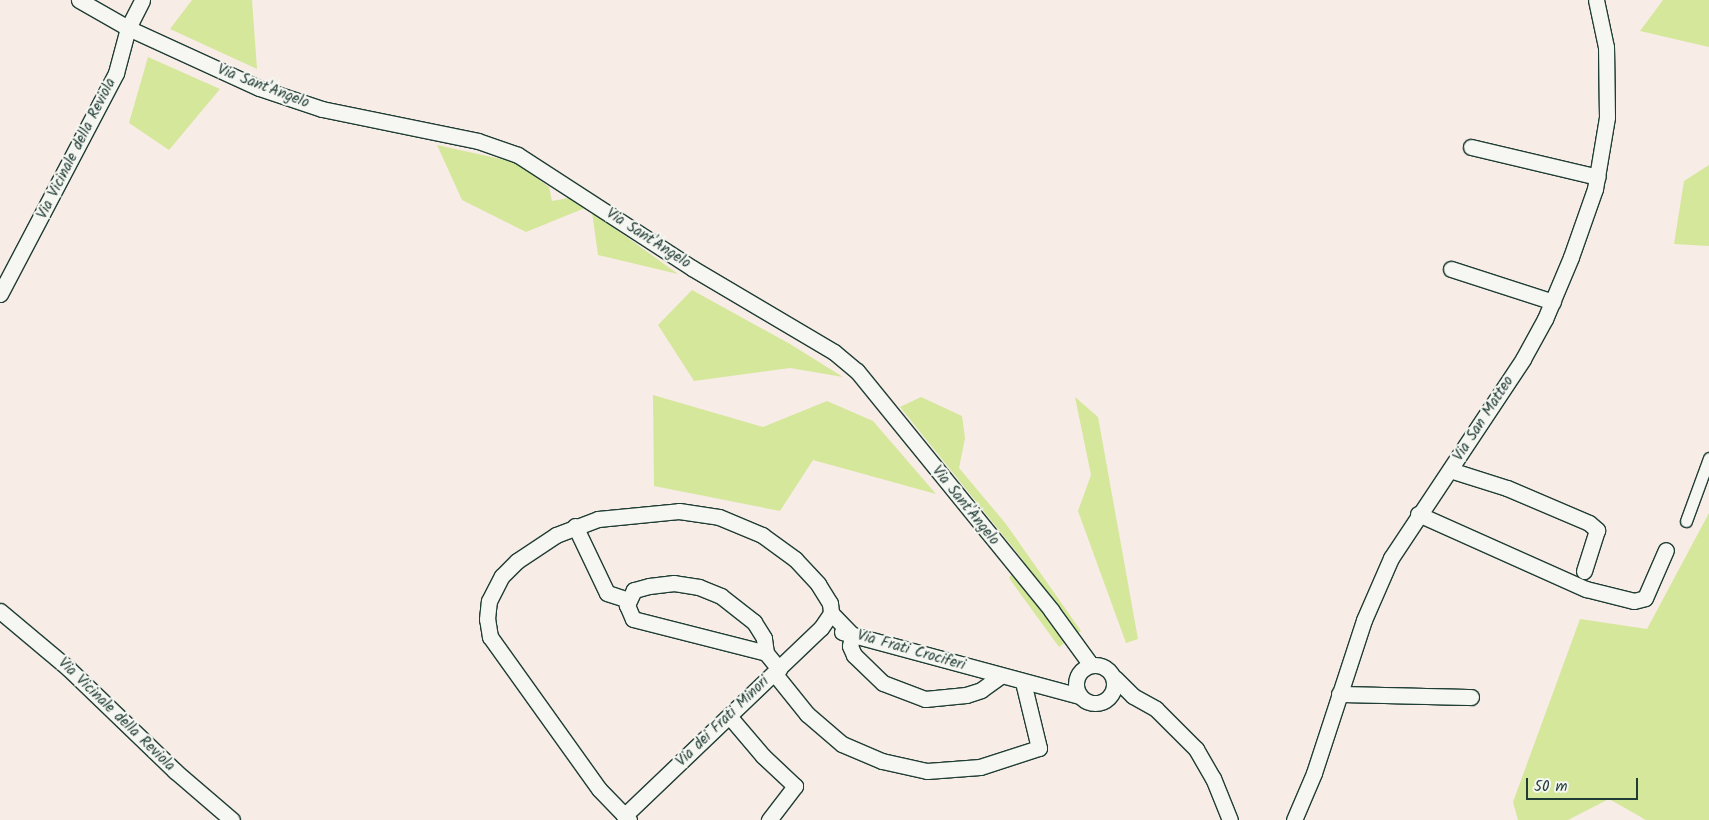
<!DOCTYPE html>
<style>
body{margin:0}
#map{position:relative;width:1709px;height:820px;overflow:hidden;background:#f8ece6;font-family:Kalam,sans-serif}
div>[style]{position:absolute}
.green>*{inset:0;background:#d5e79b}
.roads{filter:drop-shadow(1px 0 #1f3d34) drop-shadow(-1px 0 #1f3d34) drop-shadow(0 1px #1f3d34) drop-shadow(0 -1px #1f3d34)}
.pedestrian>*{height:11px;margin:-5.5px;padding:0 5.5px;transform-origin:5.5px;border-radius:5.5px;background:#f6f6f2}
.minor>*{height:15px;margin:-7.5px;padding:0 7.5px;transform-origin:7.5px;border-radius:7.5px;background:#f6f6f2}
.minor>.ring{margin:-7.5px;padding:0;box-sizing:content-box;background:none;border:15px solid #f6f6f2;border-radius:50%}
span{translate:-50% -50%;white-space:nowrap;text-align:center;line-height:1.15;-webkit-text-stroke:4.5px #f6f6f2;paint-order:stroke}
.street-label{font-size:15px;color:#1f3d34}
.scale{position:absolute;left:1526px;top:778px;width:112px;height:22px;box-sizing:border-box;border:2px solid #1f3d34;border-top:0;padding-left:6px;font-size:15px;line-height:18px;white-space:nowrap;color:#1f3d34;-webkit-text-stroke:4px #f6f6f2;paint-order:stroke}
</style>
<div id="map">
<div class="green">
<div style="clip-path:polygon(192px 0,252px 0,257px 69px,170px 29px)"></div>
<div style="clip-path:polygon(1663px 0,1709px 0,1709px 47px,1640px 31px)"></div>
<div style="clip-path:polygon(148px 57px,220px 89px,169px 150px,129px 123px)"></div>
<div style="clip-path:polygon(437px 145px,515px 162px,549px 187px,552px 201px,574px 197px,590px 206px,526px 232px,462px 200px)"></div>
<div style="clip-path:polygon(1709px 165px,1709px 246px,1674px 244px,1684px 181px)"></div>
<div style="clip-path:polygon(592px 212px,678px 274px,598px 255px)"></div>
<div style="clip-path:polygon(692px 290px,790px 344px,843px 377px,790px 368px,694px 381px,658px 325px)"></div>
<div style="clip-path:polygon(653px 395px,763px 427px,827px 401px,873px 421px,936px 494px,813px 460px,780px 511px,654px 486px)"></div>
<div style="clip-path:polygon(921px 397px,962px 416px,965px 438px,959px 468px,1006px 524px,1081px 631px,1059px 647px,1009px 578px,1023px 560px,900px 407px)"></div>
<div style="clip-path:polygon(1075px 397px,1098px 417px,1138px 639px,1126px 643px,1078px 511px,1091px 475px)"></div>
<div style="clip-path:polygon(1709px 513px,1709px 820px,1646px 820px,1609px 799px,1568px 820px,1518px 820px,1513px 802px,1580px 619px,1647px 629px)"></div>
</div>
<div class="roads">
<div class="pedestrian">
<div style="left:1686px;top:521px;width:67px;rotate:-69.9deg"></div>
</div>
<div class="minor">
<div style="left:79px;top:0;width:56px;rotate:29.7deg"></div>
<div style="left:128px;top:28px;width:144px;rotate:24.6deg"></div>
<div style="left:259px;top:88px;width:66px;rotate:18.4deg"></div>
<div style="left:322px;top:109px;width:159px;rotate:11.6deg"></div>
<div style="left:478px;top:141px;width:42px;rotate:19.3deg"></div>
<div style="left:518px;top:155px;width:207px;rotate:33deg"></div>
<div style="left:692px;top:268px;width:165px;rotate:30.6deg"></div>
<div style="left:834px;top:352px;width:30px;rotate:40deg"></div>
<div style="left:857px;top:371px;width:308px;rotate:50.9deg"></div>
<div style="left:1051px;top:610px;width:68px;rotate:54deg"></div>
<div style="left:1471px;top:147px;width:130px;rotate:13.3deg"></div>
<div style="left:1451px;top:269px;width:107px;rotate:17.9deg"></div>
<div style="left:0;top:294px;width:250px;rotate:-62.3deg"></div>
<div style="left:116px;top:73px;width:47px;rotate:-75.1deg"></div>
<div style="left:128px;top:28px;width:31px;rotate:-63deg"></div>
<div style="left:1450px;top:470px;width:60px;rotate:17.5deg"></div>
<div style="left:1507px;top:488px;width:89px;rotate:23.1deg"></div>
<div style="left:1589px;top:523px;width:11px;rotate:41deg"></div>
<div style="left:1597px;top:530px;width:43px;rotate:107.6deg"></div>
<div style="left:1418px;top:514px;width:184px;rotate:24.1deg"></div>
<div style="left:1586px;top:589px;width:49px;rotate:14deg"></div>
<div style="left:1634px;top:601px;width:11px;rotate:-15deg"></div>
<div style="left:1645px;top:598px;width:52px;rotate:-66.4deg"></div>
<div style="left:575px;top:526px;width:74px;rotate:64.5deg"></div>
<div style="left:607px;top:593px;width:23px;rotate:18deg"></div>
<div style="left:0;top:611px;width:89px;rotate:40deg"></div>
<div style="left:68px;top:668px;width:149px;rotate:43.9deg"></div>
<div style="left:175px;top:771px;width:75px;rotate:40.7deg"></div>
<div style="left:842px;top:632px;width:246px;rotate:15.1deg"></div>
<div style="left:852px;top:635px;width:11px;rotate:100deg"></div>
<div style="left:850px;top:646px;width:10px;rotate:66deg"></div>
<div style="left:854px;top:655px;width:40px;rotate:44deg"></div>
<div style="left:883px;top:683px;width:45px;rotate:20.9deg"></div>
<div style="left:925px;top:699px;width:41px;rotate:-5.6deg"></div>
<div style="left:966px;top:695px;width:16px;rotate:-18deg"></div>
<div style="left:981px;top:690px;width:22px;rotate:-36deg"></div>
<div style="left:766px;top:653px;width:15px;rotate:-98deg"></div>
<div style="left:764px;top:638px;width:19px;rotate:-122deg"></div>
<div style="left:754px;top:622px;width:42px;rotate:-141.8deg"></div>
<div style="left:721px;top:596px;width:24px;rotate:-158deg"></div>
<div style="left:699px;top:587px;width:25px;rotate:-171deg"></div>
<div style="left:674px;top:583px;width:25px;rotate:173deg"></div>
<div style="left:649px;top:586px;width:16px;rotate:165deg"></div>
<div style="left:634px;top:590px;width:17px;rotate:115deg"></div>
<div style="left:627px;top:605px;width:15px;rotate:67deg"></div>
<div style="left:633px;top:619px;width:137px;rotate:14.3deg"></div>
<div style="left:766px;top:653px;width:21px;rotate:51deg"></div>
<div class="ring" style="left:1076px;top:665px;width:23px;height:23px"></div>
<div style="left:774px;top:673px;width:53px;rotate:51.2deg"></div>
<div style="left:807px;top:714px;width:46px;rotate:40.6deg"></div>
<div style="left:842px;top:744px;width:43px;rotate:23deg"></div>
<div style="left:882px;top:761px;width:46px;rotate:12.5deg"></div>
<div style="left:927px;top:771px;width:53px;rotate:-4.3deg"></div>
<div style="left:980px;top:767px;width:62px;rotate:-17.9deg"></div>
<div style="left:1039px;top:748px;width:68px;rotate:-103.6deg"></div>
<div style="left:1115px;top:678px;width:25px;rotate:45deg"></div>
<div style="left:1133px;top:696px;width:26px;rotate:29deg"></div>
<div style="left:1156px;top:709px;width:57px;rotate:45deg"></div>
<div style="left:1196px;top:749px;width:34px;rotate:60deg"></div>
<div style="left:1213px;top:778px;width:45px;rotate:68deg"></div>
<div style="left:1339px;top:694px;width:132px;rotate:1.3deg"></div>
<div style="left:729px;top:716px;width:52px;rotate:49.6deg"></div>
<div style="left:763px;top:756px;width:44px;rotate:43.2deg"></div>
<div style="left:795px;top:786px;width:43px;rotate:127.4deg"></div>
<div style="left:624px;top:816px;width:272px;rotate:-43.7deg"></div>
<div style="left:821px;top:628px;width:18px;rotate:-56deg"></div>
<div style="left:629px;top:820px;width:43px;rotate:-134.1deg"></div>
<div style="left:599px;top:789px;width:187px;rotate:-125.6deg"></div>
<div style="left:490px;top:637px;width:18px;rotate:-99deg"></div>
<div style="left:487px;top:619px;width:18px;rotate:-84deg"></div>
<div style="left:489px;top:601px;width:28px;rotate:-63deg"></div>
<div style="left:502px;top:576px;width:21px;rotate:-45deg"></div>
<div style="left:517px;top:561px;width:47px;rotate:-33.7deg"></div>
<div style="left:556px;top:535px;width:45px;rotate:-20.9deg"></div>
<div style="left:598px;top:519px;width:81px;rotate:-5.6deg"></div>
<div style="left:679px;top:511px;width:40px;rotate:8.5deg"></div>
<div style="left:719px;top:517px;width:47px;rotate:22.7deg"></div>
<div style="left:762px;top:535px;width:41px;rotate:36deg"></div>
<div style="left:795px;top:559px;width:34px;rotate:47deg"></div>
<div style="left:818px;top:584px;width:22px;rotate:58deg"></div>
<div style="left:830px;top:603px;width:10px;rotate:84deg"></div>
<div style="left:831px;top:613px;width:30px;rotate:46deg"></div>
<div style="left:1294px;top:820px;width:51px;rotate:-66.9deg"></div>
<div style="left:1314px;top:773px;width:161px;rotate:-71.9deg"></div>
<div style="left:1364px;top:620px;width:68px;rotate:-66.5deg"></div>
<div style="left:1391px;top:558px;width:239px;rotate:-56.4deg"></div>
<div style="left:1523px;top:359px;width:46px;rotate:-61.2deg"></div>
<div style="left:1545px;top:319px;width:67px;rotate:-67.2deg"></div>
<div style="left:1571px;top:257px;width:72px;rotate:-70.6deg"></div>
<div style="left:1595px;top:189px;width:73px;rotate:-80.5deg"></div>
<div style="left:1607px;top:117px;width:70px;rotate:-90.8deg"></div>
<div style="left:1606px;top:47px;width:48px;rotate:-102deg"></div>
</div>
</div>
<div class="street-label">
<span style="left:263px;top:87px;rotate:21deg">Via Sant'Angelo</span>
<span style="left:77px;top:149px;rotate:-63deg">Via Vicinale della Reviola</span>
<span style="left:648px;top:239px;rotate:33deg">Via Sant'Angelo</span>
<span style="left:1484px;top:419px;rotate:-57deg">Via San Matteo</span>
<span style="left:965px;top:506px;rotate:51deg">Via Sant'Angelo</span>
<span style="left:911px;top:651px;rotate:16deg">Via Frati Crociferi</span>
<span style="left:116px;top:715px;rotate:44deg">Via Vicinale della Reviola</span>
<span style="left:723px;top:722px;rotate:-44deg">Via dei Frati Minori</span>
</div>
<div class="scale">50 m</div>
</div>
